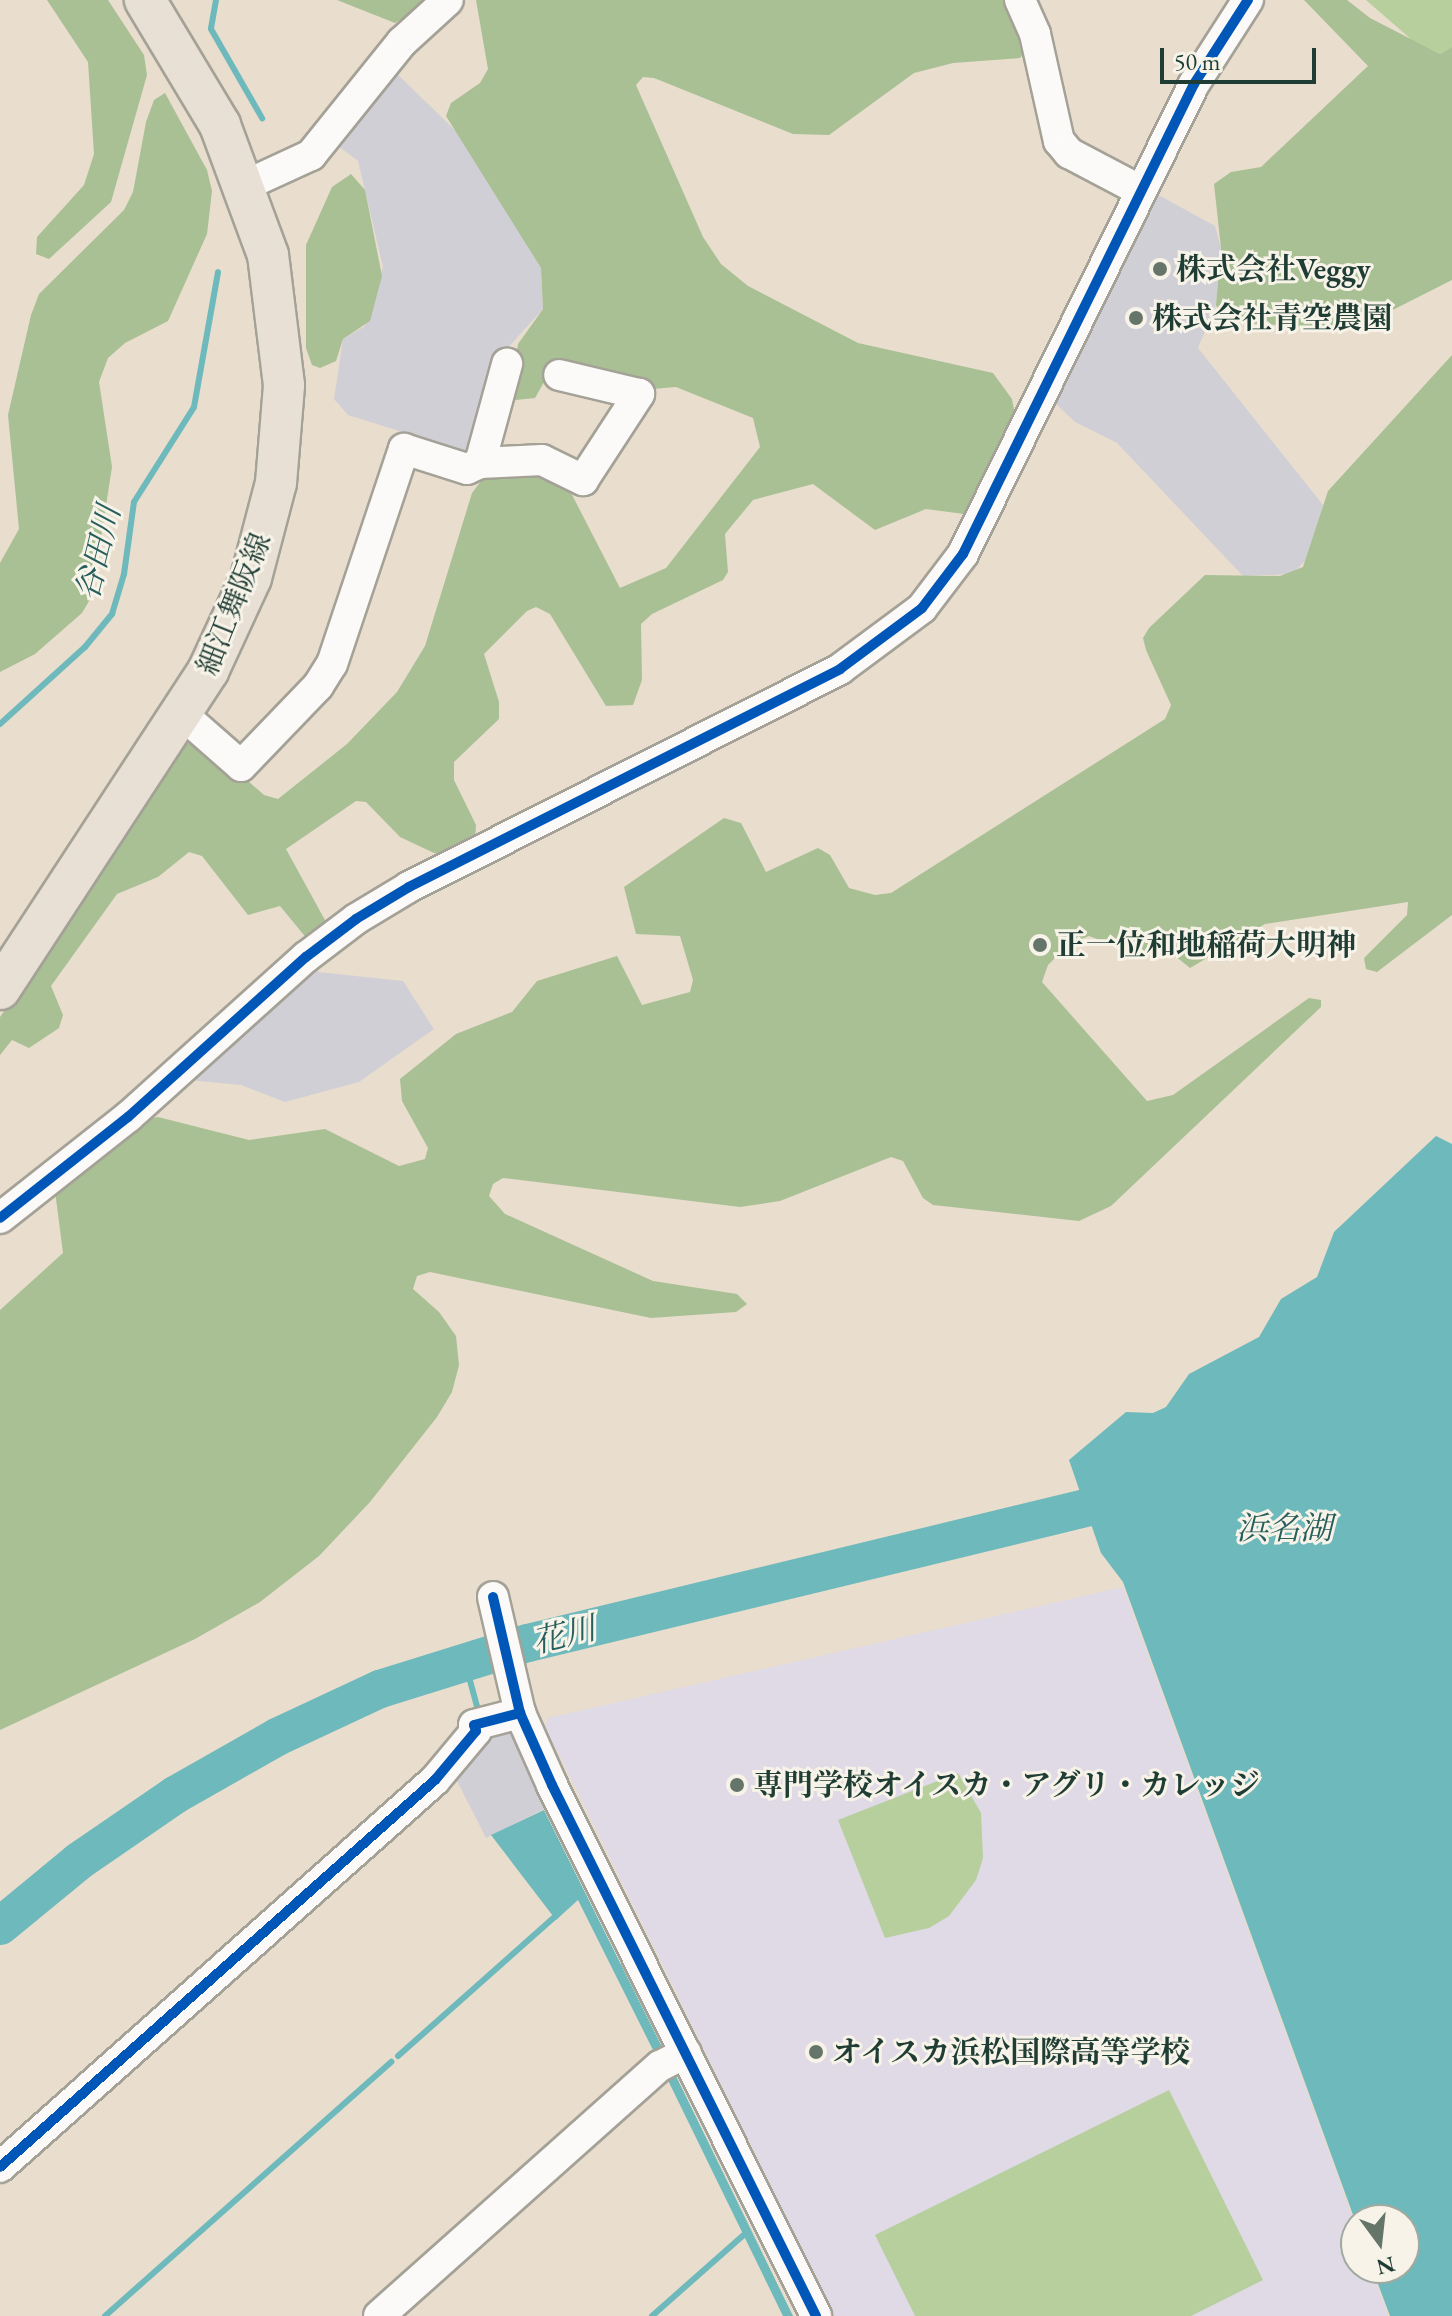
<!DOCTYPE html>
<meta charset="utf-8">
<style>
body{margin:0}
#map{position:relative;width:1452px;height:2316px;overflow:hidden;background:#e9ddcd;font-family:"EB Garamond","Noto Serif JP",serif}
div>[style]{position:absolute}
.built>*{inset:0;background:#dfdae5}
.industrial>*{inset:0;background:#d1cfd6}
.green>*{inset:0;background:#b6cf9d}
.forest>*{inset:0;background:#a8c094}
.water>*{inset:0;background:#6eb9bc;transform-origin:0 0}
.stream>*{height:6px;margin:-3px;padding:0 3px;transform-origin:3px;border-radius:3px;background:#6eb9bc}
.river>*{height:38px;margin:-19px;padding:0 19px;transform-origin:19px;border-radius:19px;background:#6eb9bc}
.roads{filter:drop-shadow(2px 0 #a4a197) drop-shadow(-2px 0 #a4a197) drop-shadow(0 2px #a4a197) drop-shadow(0 -2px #a4a197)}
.minor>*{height:30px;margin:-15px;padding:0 15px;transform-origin:15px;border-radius:15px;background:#fcfaf8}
.major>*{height:40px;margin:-20px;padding:0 20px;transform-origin:20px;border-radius:20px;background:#e8e0d4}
.cycleway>*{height:10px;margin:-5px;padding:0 5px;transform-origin:5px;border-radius:5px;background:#0057b8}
.dots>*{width:22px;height:22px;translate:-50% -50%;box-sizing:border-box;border:4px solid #f7f3e8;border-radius:50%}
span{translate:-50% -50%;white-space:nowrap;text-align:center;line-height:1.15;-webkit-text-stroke:6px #f7f3e8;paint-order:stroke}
.poi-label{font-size:30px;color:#1f3d34;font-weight:700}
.left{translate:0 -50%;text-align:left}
.street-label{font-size:30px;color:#1f3d34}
.water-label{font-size:32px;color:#275e5b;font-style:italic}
.north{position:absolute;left:1340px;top:2204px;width:80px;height:80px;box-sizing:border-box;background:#f7f3e8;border:2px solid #a1aaa0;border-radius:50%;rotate:165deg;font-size:22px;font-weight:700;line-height:32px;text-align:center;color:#1f3d34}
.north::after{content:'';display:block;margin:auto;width:28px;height:36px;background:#66756a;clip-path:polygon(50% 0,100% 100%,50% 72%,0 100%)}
.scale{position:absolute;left:1160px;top:48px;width:156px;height:36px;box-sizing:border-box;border:4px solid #1f3d34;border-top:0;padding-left:10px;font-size:24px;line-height:28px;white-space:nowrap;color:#1f3d34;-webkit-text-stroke:6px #f7f3e8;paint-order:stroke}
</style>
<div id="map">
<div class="built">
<div style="clip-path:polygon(1123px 1587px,1356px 2227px,1356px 2268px,1371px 2268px,1388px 2316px,835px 2316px,545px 1726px,548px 1718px)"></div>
</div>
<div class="industrial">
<div style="clip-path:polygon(391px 68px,460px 135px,541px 268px,543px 309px,503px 353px,476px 455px,348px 415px,334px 399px,343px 339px,365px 326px,383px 267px,358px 161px,334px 143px)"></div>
<div style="clip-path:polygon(1153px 192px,1215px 226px,1221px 248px,1216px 305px,1198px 348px,1323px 505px,1309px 557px,1292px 574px,1243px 576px,1117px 443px,1075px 422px,1051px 399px)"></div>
<div style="clip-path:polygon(312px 966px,318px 972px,403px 981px,434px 1029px,359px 1082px,285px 1102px,241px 1085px,189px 1080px)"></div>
<div style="clip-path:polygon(508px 1724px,552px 1805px,486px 1838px,454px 1775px,490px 1729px)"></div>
</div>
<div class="green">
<div style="clip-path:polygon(1366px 0,1452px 0,1452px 47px,1440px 54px,1412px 40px)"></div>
<div style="clip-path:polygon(958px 1773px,981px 1813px,983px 1858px,976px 1880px,949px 1916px,929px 1928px,885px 1938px,838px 1820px)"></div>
<div style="clip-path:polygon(1169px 2090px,1263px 2280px,1191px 2316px,915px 2316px,875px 2235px)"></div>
</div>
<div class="forest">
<div style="clip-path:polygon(47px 0,108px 0,144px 55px,147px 75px,111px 202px,49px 259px,36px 254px,37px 237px,84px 185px,94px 154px,88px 62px)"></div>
<div style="clip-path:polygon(337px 0,434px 0,395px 23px)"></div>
<div style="clip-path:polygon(476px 0,1011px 0,1027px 49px,1020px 58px,953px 63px,914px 73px,829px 135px,793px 134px,654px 78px,643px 77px,636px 85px,703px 237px,721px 264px,748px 286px,858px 343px,993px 373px,1012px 399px,1015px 415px,970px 512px,964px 514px,926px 509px,875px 530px,813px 484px,753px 500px,725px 534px,728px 572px,723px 580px,652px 614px,641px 624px,642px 680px,633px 705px,606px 706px,550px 614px,536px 607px,527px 611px,484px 654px,499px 702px,499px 719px,454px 762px,454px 780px,476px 825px,475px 839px,444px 854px,434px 853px,400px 837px,366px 802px,356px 801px,286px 849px,326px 922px,308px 940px,280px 906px,248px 915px,202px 856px,189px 852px,158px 877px,117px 894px,51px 986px,63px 1015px,59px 1028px,29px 1048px,12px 1040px,0 1055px,0 1017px,186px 744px,200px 742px,210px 748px,264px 795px,278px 799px,347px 744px,397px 692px,425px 646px,472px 493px,487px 473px,526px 467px,568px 487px,620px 588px,666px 568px,760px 447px,753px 418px,676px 387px,652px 389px,548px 375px,535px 398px,516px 400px,510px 394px,518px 344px,543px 309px,541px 268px,446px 116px,451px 103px,480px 83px,488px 69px)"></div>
<div style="clip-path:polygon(1304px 0,1347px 0,1370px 18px,1440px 54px,1452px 47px,1452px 280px,1353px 330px,1232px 322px,1221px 316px,1216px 305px,1221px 248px,1214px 184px,1231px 172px,1261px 167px,1368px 66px)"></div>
<div style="clip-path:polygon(165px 93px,207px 170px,212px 191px,207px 234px,168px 321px,125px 343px,108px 358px,99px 382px,112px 467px,92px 596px,82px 613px,35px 654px,0 672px,0 563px,19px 529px,8px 415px,31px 315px,39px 294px,124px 210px,133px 192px,146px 122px,154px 100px)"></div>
<div style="clip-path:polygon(351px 174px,365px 190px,382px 276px,370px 321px,343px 339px,336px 361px,320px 368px,312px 365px,306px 348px,306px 245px,332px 187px)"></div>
<div style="clip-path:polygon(1452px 355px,1452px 915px,1377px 972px,1366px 969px,1364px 958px,1407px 915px,1408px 902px,1265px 924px,1190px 968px,1164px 947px,1145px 957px,1089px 936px,1069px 944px,1048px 965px,1042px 982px,1147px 1101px,1173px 1095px,1309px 998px,1321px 1000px,1321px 1007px,1111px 1206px,1079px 1221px,933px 1205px,923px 1198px,903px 1161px,891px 1157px,780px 1201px,740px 1207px,503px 1178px,493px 1184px,489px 1196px,505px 1214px,653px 1281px,737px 1294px,747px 1304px,736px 1312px,651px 1318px,430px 1272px,417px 1276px,413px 1289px,439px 1312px,456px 1336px,459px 1365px,452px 1392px,437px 1417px,370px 1502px,319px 1556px,260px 1602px,195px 1639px,0 1730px,0 1310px,63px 1253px,55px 1191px,146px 1119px,158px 1117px,249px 1140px,325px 1129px,399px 1166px,425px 1159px,428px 1148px,402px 1101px,400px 1079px,456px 1034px,512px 1012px,537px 981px,617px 956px,642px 1005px,690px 992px,693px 980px,680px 936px,636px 934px,624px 887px,724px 818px,741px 823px,766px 872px,818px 848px,830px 855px,849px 888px,875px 895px,891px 893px,1165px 719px,1171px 705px,1146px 650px,1143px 638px,1149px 628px,1205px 575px,1280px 576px,1303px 567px,1328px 491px)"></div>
</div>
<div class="water">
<div style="clip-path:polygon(1436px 1136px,1452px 1144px,1452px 2316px,1390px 2316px,1372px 2268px,1404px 2268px,1404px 2220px,1356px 2223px,1123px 1582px,1101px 1553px,1069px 1460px,1126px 1412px,1153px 1413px,1166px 1407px,1189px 1374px,1259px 1337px,1281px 1299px,1317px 1277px,1334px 1232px)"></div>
<div style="clip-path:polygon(544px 1810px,663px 2049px,657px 2058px,578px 1900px,556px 1920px,491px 1835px)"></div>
<div style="left:673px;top:2070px;width:275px;height:9px;rotate:64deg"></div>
</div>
<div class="stream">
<div style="left:216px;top:0;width:29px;rotate:100deg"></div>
<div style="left:211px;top:29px;width:103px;rotate:60.2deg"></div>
<div style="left:0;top:724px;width:115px;rotate:-42.2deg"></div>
<div style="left:85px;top:647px;width:43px;rotate:-50.7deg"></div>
<div style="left:112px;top:614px;width:42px;rotate:-73.3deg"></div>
<div style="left:124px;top:574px;width:73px;rotate:-82.1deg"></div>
<div style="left:134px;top:502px;width:112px;rotate:-57.7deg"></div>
<div style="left:194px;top:407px;width:137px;rotate:-79.9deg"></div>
<div style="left:465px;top:1662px;width:54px;rotate:74.9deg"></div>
<div style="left:398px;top:2056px;width:213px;rotate:-41.6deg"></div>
<div style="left:105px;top:2316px;width:383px;rotate:-41.6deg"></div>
<div style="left:652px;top:2316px;width:128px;rotate:-41.5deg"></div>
</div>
<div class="river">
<div style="left:0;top:1926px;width:102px;rotate:-39.4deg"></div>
<div style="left:79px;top:1861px;width:116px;rotate:-34.5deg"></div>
<div style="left:175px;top:1795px;width:117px;rotate:-29.6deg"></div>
<div style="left:277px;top:1737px;width:114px;rotate:-25deg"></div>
<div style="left:380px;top:1689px;width:155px;rotate:-17.3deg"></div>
<div style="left:528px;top:1643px;width:625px;rotate:-13.61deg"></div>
</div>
<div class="roads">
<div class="minor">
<div style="left:1020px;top:0;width:37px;rotate:66deg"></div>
<div style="left:1035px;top:34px;width:110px;rotate:77.4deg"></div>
<div style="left:1059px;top:141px;width:16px;rotate:50deg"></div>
<div style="left:1069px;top:153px;width:81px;rotate:27.8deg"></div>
<div style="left:246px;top:185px;width:72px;rotate:-24.8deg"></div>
<div style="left:311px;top:155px;width:145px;rotate:-51.2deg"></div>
<div style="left:402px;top:42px;width:62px;rotate:-42.4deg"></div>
<div style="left:480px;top:463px;width:62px;rotate:-2.8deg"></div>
<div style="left:542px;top:460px;width:46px;rotate:26deg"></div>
<div style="left:583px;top:480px;width:103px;rotate:-56.9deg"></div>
<div style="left:639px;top:394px;width:82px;rotate:-166.6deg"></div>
<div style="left:183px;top:715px;width:77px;rotate:41.3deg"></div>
<div style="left:241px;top:766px;width:111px;rotate:-46.1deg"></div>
<div style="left:318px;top:686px;width:26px;rotate:-58deg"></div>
<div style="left:332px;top:664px;width:227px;rotate:-71.5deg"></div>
<div style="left:404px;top:449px;width:66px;rotate:17.6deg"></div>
<div style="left:467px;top:469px;width:14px;rotate:-25deg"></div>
<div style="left:480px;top:463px;width:103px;rotate:-74.7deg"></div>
<div style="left:0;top:1218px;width:163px;rotate:-38.3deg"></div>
<div style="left:128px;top:1117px;width:239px;rotate:-42deg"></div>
<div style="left:306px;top:957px;width:63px;rotate:-37.2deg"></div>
<div style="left:356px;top:919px;width:62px;rotate:-31.1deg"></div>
<div style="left:409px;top:887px;width:483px;rotate:-26.8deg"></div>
<div style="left:840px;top:669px;width:102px;rotate:-36.6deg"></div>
<div style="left:922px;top:608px;width:68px;rotate:-52.8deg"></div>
<div style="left:963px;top:554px;width:524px;rotate:-63.83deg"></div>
<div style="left:1194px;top:84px;width:100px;rotate:-57.3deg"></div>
<div style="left:493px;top:1597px;width:119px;rotate:76.9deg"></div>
<div style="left:520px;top:1713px;width:79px;rotate:66deg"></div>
<div style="left:552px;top:1785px;width:593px;rotate:63.56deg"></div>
<div style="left:0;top:2167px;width:582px;rotate:-41.66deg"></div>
<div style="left:435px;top:1780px;width:64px;rotate:-50.1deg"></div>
<div style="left:476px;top:1731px;width:6px;rotate:-108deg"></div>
<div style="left:474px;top:1725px;width:48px;rotate:-14.6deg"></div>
<div style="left:379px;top:2316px;width:376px;rotate:-41.7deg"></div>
<div style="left:660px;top:2066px;width:29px;rotate:-27deg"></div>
</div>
<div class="major">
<div style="left:0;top:989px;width:380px;rotate:-56.8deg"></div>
<div style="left:208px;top:671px;width:102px;rotate:-65.2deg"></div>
<div style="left:251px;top:578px;width:98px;rotate:-75.3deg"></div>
<div style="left:276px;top:483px;width:98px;rotate:-85.3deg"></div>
<div style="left:284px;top:385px;width:131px;rotate:-97deg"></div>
<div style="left:268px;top:255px;width:139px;rotate:-110.3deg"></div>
<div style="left:220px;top:125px;width:146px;rotate:-121deg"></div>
</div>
</div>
<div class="cycleway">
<div style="left:0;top:1218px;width:163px;rotate:-38.3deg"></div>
<div style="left:128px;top:1117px;width:239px;rotate:-42deg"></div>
<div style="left:306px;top:957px;width:63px;rotate:-37.2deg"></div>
<div style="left:356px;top:919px;width:62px;rotate:-31.1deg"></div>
<div style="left:409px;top:887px;width:483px;rotate:-26.8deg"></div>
<div style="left:840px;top:669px;width:102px;rotate:-36.6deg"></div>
<div style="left:922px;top:608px;width:68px;rotate:-52.8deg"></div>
<div style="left:963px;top:554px;width:524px;rotate:-63.83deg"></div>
<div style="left:1194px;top:84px;width:100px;rotate:-57.3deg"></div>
<div style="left:493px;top:1597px;width:119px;rotate:76.9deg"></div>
<div style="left:520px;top:1713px;width:79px;rotate:66deg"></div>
<div style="left:552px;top:1785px;width:593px;rotate:63.56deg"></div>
<div style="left:0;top:2167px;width:582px;rotate:-41.66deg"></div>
<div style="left:435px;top:1780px;width:64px;rotate:-50.1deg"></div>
<div style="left:476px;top:1731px;width:6px;rotate:-108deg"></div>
<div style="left:474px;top:1725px;width:48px;rotate:-14.6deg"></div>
</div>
<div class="dots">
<div style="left:1160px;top:269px;background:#66756a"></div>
<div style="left:1136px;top:318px;background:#66756a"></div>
<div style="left:1040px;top:945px;background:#66756a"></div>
<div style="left:737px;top:1785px;background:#66756a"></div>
<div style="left:816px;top:2052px;background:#66756a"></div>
</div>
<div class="poi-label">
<span class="left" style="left:1176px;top:269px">株式会社Veggy</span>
<span class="left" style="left:1152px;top:318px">株式会社青空農園</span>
<span class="left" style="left:1056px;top:945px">正一位和地稲荷大明神</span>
<span class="left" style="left:753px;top:1785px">専門学校オイスカ・アグリ・カレッジ</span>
<span class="left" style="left:832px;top:2052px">オイスカ浜松国際高等学校</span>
</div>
<div class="street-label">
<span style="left:234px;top:604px;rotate:-68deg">細江舞阪線</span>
</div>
<div class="water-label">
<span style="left:98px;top:553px;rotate:-76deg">谷田川</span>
<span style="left:1284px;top:1528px">浜名湖</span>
<span style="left:564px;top:1635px;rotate:-14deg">花川</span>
</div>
<div class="north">N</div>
<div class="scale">50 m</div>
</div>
